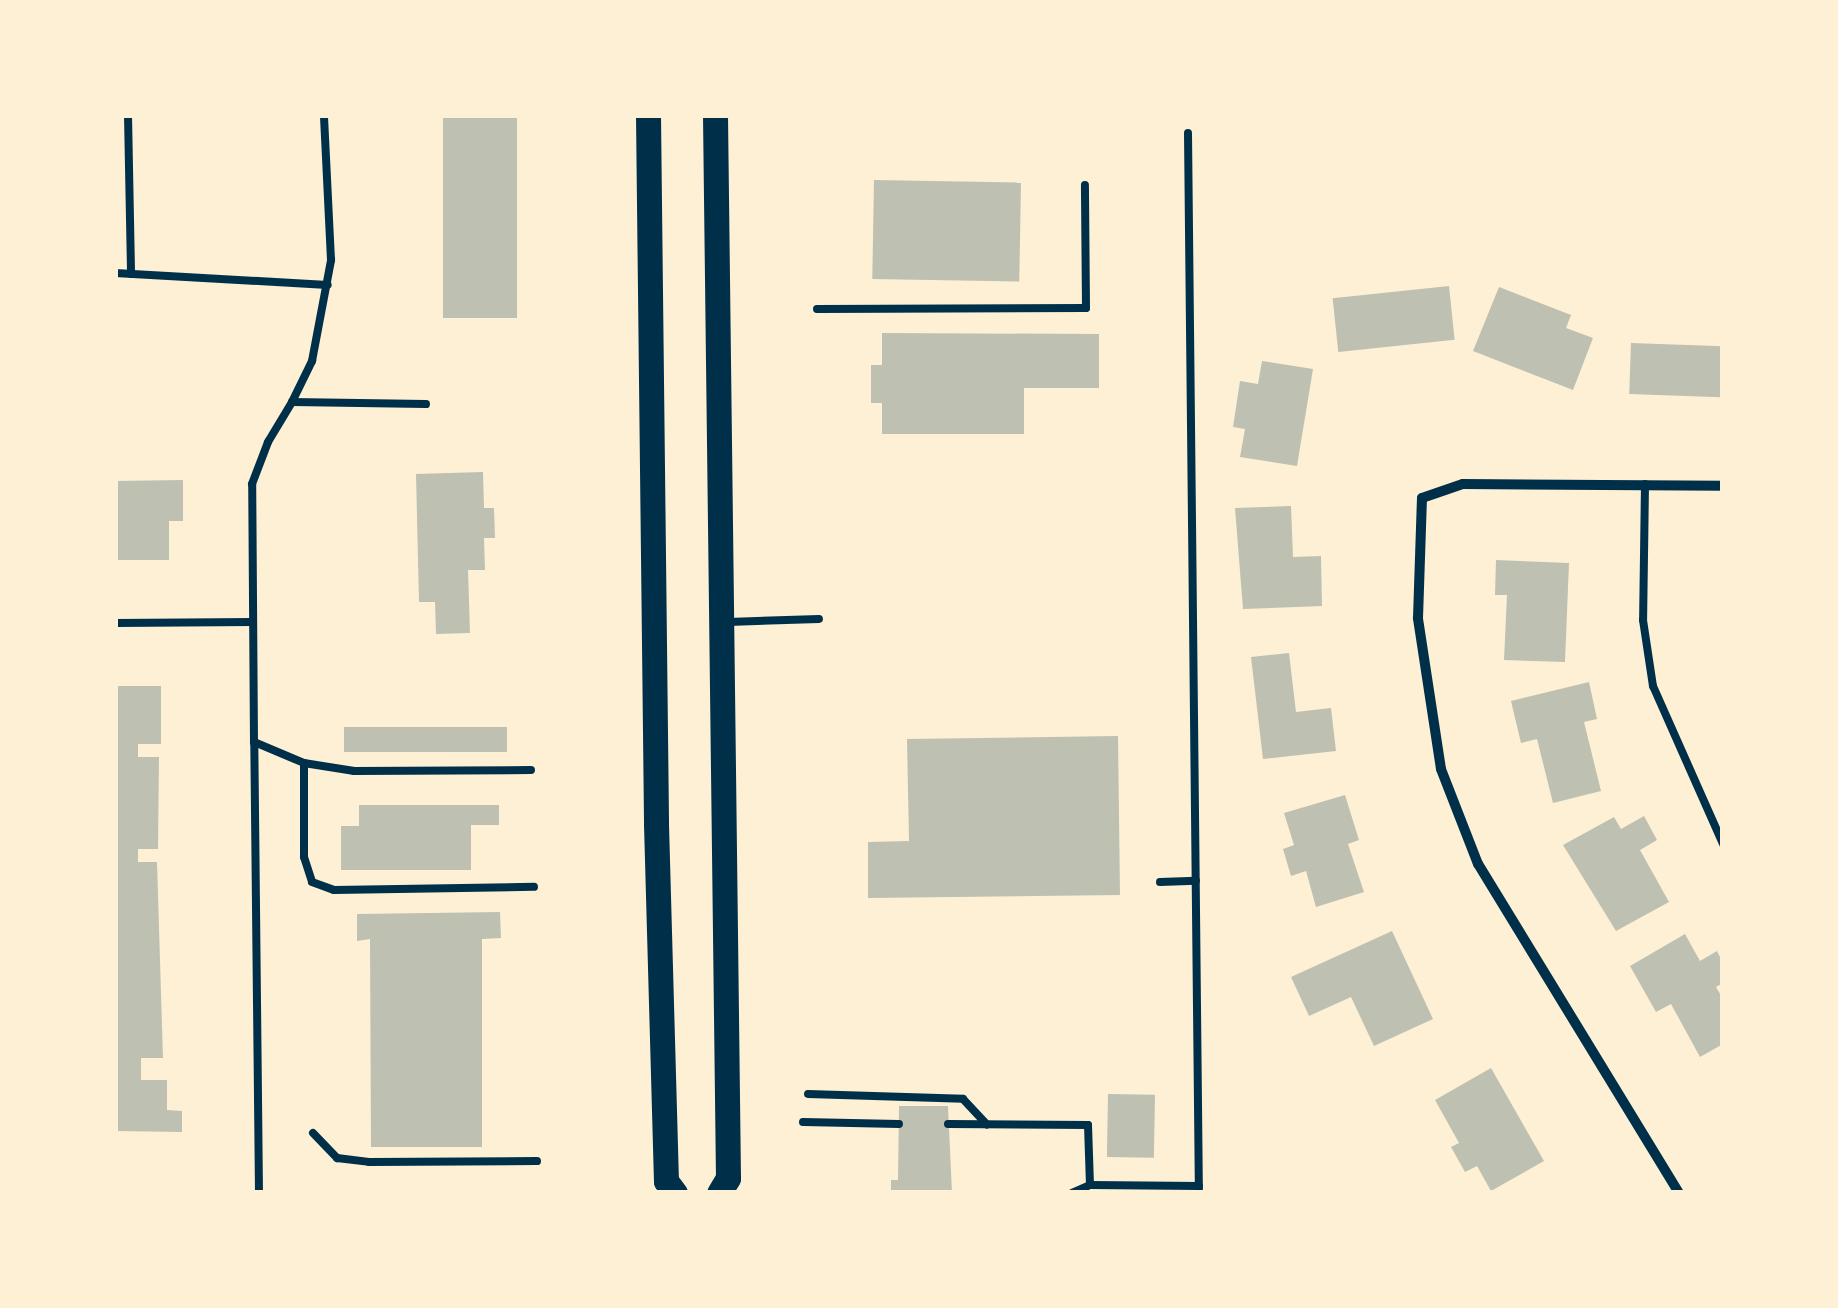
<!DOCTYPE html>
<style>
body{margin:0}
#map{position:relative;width:1838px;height:1308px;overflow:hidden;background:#fdf0d5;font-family:"PT Sans",sans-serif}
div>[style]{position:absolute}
.building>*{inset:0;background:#bec0b2;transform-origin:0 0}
.service>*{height:8px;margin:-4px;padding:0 4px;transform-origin:4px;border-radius:4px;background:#003049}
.minor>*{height:10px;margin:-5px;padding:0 5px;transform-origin:5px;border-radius:5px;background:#003049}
.trunk>*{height:25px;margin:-12.5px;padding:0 12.5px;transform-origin:12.5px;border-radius:12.5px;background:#003049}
span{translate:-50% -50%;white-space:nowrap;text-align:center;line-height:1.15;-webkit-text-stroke:9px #fdf0d5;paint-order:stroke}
.frame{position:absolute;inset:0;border:118px solid #fdf0d5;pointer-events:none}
</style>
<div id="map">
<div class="building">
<div style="left:443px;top:115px;width:74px;height:203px"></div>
<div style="left:874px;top:180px;width:147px;height:99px;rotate:1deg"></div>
<div style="left:1449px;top:286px;width:54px;height:117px;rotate:84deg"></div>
<div style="clip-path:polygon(1499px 287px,1571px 315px,1566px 328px,1593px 338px,1573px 390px,1473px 351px)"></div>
<div style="clip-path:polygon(882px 333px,1099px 334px,1099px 388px,1024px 388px,1024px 434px,882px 434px,882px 403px,871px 403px,871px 365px,882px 365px)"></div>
<div style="left:1631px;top:343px;width:92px;height:51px;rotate:2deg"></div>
<div style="clip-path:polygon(1262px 361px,1313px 369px,1297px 466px,1240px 457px,1245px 429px,1233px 427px,1240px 381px,1258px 384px)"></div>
<div style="clip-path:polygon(483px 472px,484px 508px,494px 508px,495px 538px,484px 538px,485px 570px,468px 570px,470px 633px,436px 634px,435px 602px,419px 602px,416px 474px)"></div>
<div style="clip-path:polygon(183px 480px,183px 521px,169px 521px,169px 560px,115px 560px,115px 481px)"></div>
<div style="clip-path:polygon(1291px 506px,1293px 557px,1321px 556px,1322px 606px,1243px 609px,1235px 508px)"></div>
<div style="clip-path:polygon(1496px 560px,1569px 563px,1565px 662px,1504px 660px,1507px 595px,1495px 595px)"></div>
<div style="clip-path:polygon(1289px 653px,1296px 712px,1331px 708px,1336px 751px,1263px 759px,1251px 657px)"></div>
<div style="clip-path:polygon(1589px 682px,1597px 719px,1584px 722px,1601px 791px,1553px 803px,1537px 739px,1521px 743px,1511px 701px)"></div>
<div style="clip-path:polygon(115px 686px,161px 686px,161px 744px,138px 744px,138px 757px,159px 757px,158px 849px,138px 849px,138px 862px,157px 862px,163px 1058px,141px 1058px,141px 1080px,167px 1080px,167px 1110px,182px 1111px,182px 1132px,115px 1131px)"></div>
<div style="left:507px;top:727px;width:25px;height:163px;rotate:90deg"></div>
<div style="clip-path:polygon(1118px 736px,1120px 895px,868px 898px,868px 842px,909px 841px,907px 739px)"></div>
<div style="clip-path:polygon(1345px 795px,1359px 840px,1348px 844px,1364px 892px,1316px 907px,1306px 871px,1291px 876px,1283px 849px,1294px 845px,1284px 813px)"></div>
<div style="clip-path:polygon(359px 805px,499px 805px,499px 825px,471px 825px,471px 870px,341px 870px,341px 826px,359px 826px)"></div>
<div style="clip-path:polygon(1644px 816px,1657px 840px,1640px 850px,1669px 902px,1616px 931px,1563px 845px,1614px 817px,1621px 829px)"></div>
<div style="clip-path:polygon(500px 912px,501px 938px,482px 939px,482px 1147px,371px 1147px,370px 939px,357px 941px,357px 914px)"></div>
<div style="clip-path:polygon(1392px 931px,1433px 1019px,1374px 1046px,1351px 997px,1309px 1016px,1291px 977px)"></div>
<div style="clip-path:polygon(1685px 934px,1700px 961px,1717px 951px,1723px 963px,1723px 983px,1716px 987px,1723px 999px,1723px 1044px,1700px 1057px,1671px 1004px,1656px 1012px,1630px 966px)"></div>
<div style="clip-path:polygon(1491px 1068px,1544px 1161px,1491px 1191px,1477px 1166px,1465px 1172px,1451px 1147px,1459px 1143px,1435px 1100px)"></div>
<div style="left:1108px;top:1094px;width:47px;height:63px;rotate:1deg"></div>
<div style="clip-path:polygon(899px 1106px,948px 1106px,952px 1193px,891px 1193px,891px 1180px,898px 1180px)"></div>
</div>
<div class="service">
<div style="left:128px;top:115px;width:159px;rotate:88.9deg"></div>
<div style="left:1188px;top:133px;width:1060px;rotate:89.41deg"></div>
<div style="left:115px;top:273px;width:213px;rotate:3.2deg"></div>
<div style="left:817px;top:309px;width:269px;rotate:-0.2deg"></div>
<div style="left:1086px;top:308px;width:123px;rotate:-90.5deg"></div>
<div style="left:292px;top:402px;width:46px;rotate:-64deg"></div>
<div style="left:312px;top:361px;width:103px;rotate:-79.3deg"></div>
<div style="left:331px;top:260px;width:145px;rotate:-92.8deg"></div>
<div style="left:1645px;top:484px;width:136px;rotate:90.8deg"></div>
<div style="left:1643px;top:620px;width:67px;rotate:81.4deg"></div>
<div style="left:1653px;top:686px;width:173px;rotate:66.1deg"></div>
<div style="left:728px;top:622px;width:91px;rotate:-1.9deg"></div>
<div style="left:115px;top:623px;width:138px;rotate:-0.4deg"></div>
<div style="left:254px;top:742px;width:258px;rotate:-90.4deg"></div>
<div style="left:252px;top:484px;width:45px;rotate:-69.1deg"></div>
<div style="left:268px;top:442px;width:47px;rotate:-59deg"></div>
<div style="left:292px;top:402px;width:134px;rotate:0.9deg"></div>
<div style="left:304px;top:763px;width:94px;rotate:90deg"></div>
<div style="left:304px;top:857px;width:26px;rotate:72deg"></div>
<div style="left:312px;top:882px;width:23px;rotate:20deg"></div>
<div style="left:334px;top:890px;width:200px;rotate:-0.9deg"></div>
<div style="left:1160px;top:882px;width:36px;rotate:-2deg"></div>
<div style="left:808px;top:1094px;width:155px;rotate:1.8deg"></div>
<div style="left:963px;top:1099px;width:35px;rotate:47deg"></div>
<div style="left:803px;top:1122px;width:96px;rotate:1.2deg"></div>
<div style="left:948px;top:1124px;width:140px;rotate:0.4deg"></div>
<div style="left:1088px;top:1125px;width:60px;rotate:88.1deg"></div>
<div style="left:313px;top:1133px;width:35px;rotate:46deg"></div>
<div style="left:337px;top:1158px;width:32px;rotate:7deg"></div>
<div style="left:369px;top:1162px;width:168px;rotate:-0.3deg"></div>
<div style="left:259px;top:1193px;width:451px;rotate:-90.6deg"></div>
<div style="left:254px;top:742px;width:54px;rotate:22.8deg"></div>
<div style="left:304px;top:763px;width:51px;rotate:9.1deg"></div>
<div style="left:354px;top:771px;width:177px;rotate:-0.3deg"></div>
<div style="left:1072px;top:1193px;width:20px;rotate:-24deg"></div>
<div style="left:1090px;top:1185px;width:109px;rotate:0.5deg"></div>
</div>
<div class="minor">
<div style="left:1679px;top:1193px;width:386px;rotate:-121.4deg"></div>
<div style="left:1478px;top:864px;width:102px;rotate:-111.3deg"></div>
<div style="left:1441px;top:769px;width:153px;rotate:-98.7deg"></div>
<div style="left:1418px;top:618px;width:120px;rotate:-88.1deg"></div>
<div style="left:1422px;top:498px;width:43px;rotate:-18.9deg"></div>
<div style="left:1463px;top:484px;width:260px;rotate:0.4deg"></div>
</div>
<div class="trunk">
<div style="left:648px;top:115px;width:709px;rotate:89.35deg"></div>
<div style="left:656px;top:824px;width:357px;rotate:88.4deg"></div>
<div style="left:666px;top:1181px;width:15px;rotate:53deg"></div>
<div style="left:715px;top:115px;width:1063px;rotate:89.3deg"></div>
<div style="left:728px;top:1178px;width:17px;rotate:121deg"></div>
</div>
<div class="frame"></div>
</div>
